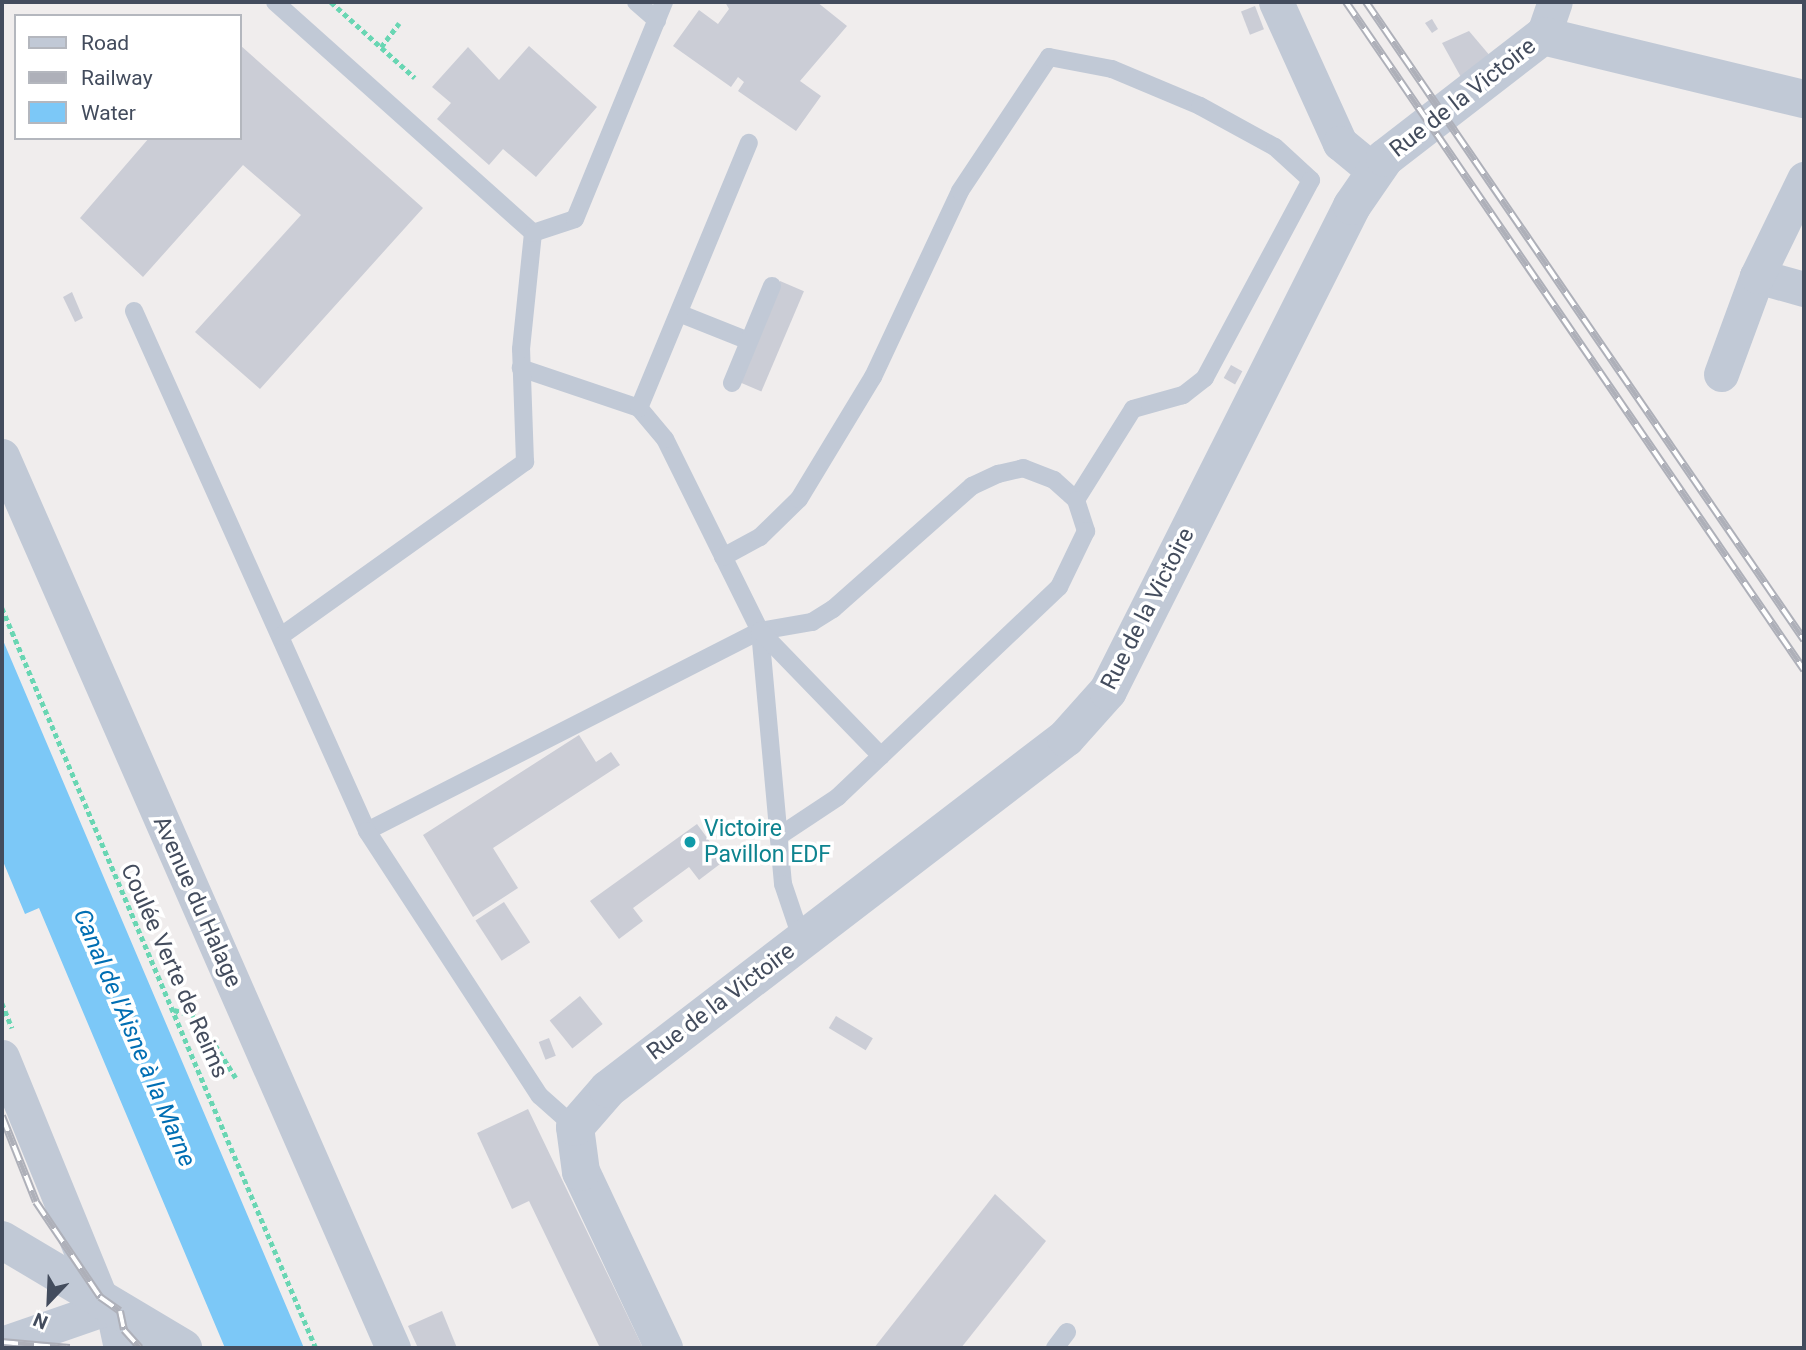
<!DOCTYPE html>
<meta charset="utf-8">
<style>
body{margin:0}
#map{position:relative;width:1806px;height:1350px;overflow:hidden;background:#f0eded;font-family:Roboto,sans-serif}
div>[style]{position:absolute}
.water>*{inset:0;background:#7cc8f7}
.building>*{inset:0;background:#cbcdd6;transform-origin:0 0}
.path>*{height:4.5px;margin-top:-2.25px;transform-origin:0;background:repeating-linear-gradient(90deg,#69d6b3 0 5px,transparent 0 8.5px)}
.service>*{height:18px;margin:-9px;padding:0 9px;transform-origin:9px;border-radius:9px;background:#c1c9d6}
.minor>*{height:35px;margin:-17.5px;padding:0 17.5px;transform-origin:17.5px;border-radius:17.5px;background:#c1c9d6}
.tertiary>*{height:38px;margin:-19px;padding:0 19px;transform-origin:19px;border-radius:19px;background:#c1c9d6}
.rail>*{height:8px;margin-top:-4px;transform-origin:0;background:repeating-linear-gradient(90deg,#fff 0 16px,#aeb0b9 0 32px);box-sizing:border-box;border-block:2px solid #aeb0b9}
.dots>*{width:19px;height:19px;translate:-50% -50%;box-sizing:border-box;border:4px solid #fff;border-radius:50%}
span{translate:-50% -50%;white-space:nowrap;text-align:center;line-height:1.15;-webkit-text-stroke:7px #fff;paint-order:stroke}
.street-label{font-size:23px;color:#434c5d}
.culture-label{font-size:23px;color:#0d838f}
.left{translate:0 -50%;text-align:left}
.water-label{font-size:24px;color:#006eb3;font-style:italic}
.frame{position:absolute;inset:0;border:4px solid #434c5d;pointer-events:none}
.legend{position:absolute;left:14px;top:14px;width:228px;height:126px;box-sizing:border-box;background:#fff;border:2px solid #b4b7be;margin:0;padding:9px 12px;list-style:none;font-size:21px;color:#434c5d}
.legend li{display:flex;align-items:center;gap:14px;height:35px}
.legend b{width:35px;border:2px solid #b4b7be}
.north{position:absolute;left:14px;top:1266px;width:70px;height:70px;-webkit-text-stroke:5px #fff;paint-order:stroke;rotate:203deg;font-size:19px;font-weight:700;line-height:28px;text-align:center;color:#434c5d}
.north::after{content:'';display:block;margin:auto;width:24px;height:32px;background:#434c5d;clip-path:polygon(50% 0,100% 100%,50% 72%,0 100%)}
</style>
<div id="map">
<div class="water">
<div style="clip-path:polygon(2px 638px,304px 1348px,225px 1348px,39px 908px,25px 914px,2px 859px)"></div>
</div>
<div class="building">
<div style="clip-path:polygon(725px 2px,817px 2px,847px 26px,800px 81px,821px 96px,796px 131px,738px 91px,744px 82px,738px 77px,731px 87px,673px 46px,699px 10px,718px 24px,729px 9px)"></div>
<div style="left:1255px;top:6px;width:25px;height:15px;rotate:69deg"></div>
<div style="clip-path:polygon(1432px 19px,1438px 29px,1432px 33px,1425px 23px)"></div>
<div style="clip-path:polygon(1469px 31px,1491px 57px,1462px 79px,1442px 43px)"></div>
<div style="clip-path:polygon(240px 45px,423px 208px,260px 389px,195px 332px,301px 215px,243px 165px,143px 277px,80px 218px,149px 138px,240px 138px)"></div>
<div style="clip-path:polygon(529px 46px,597px 107px,536px 177px,503px 149px,489px 165px,437px 119px,451px 103px,432px 87px,468px 47px,499px 80px)"></div>
<div style="left:780px;top:281px;width:26px;height:109px;rotate:23deg"></div>
<div style="clip-path:polygon(72px 292px,83px 318px,75px 322px,63px 297px)"></div>
<div style="left:1231px;top:365px;width:13px;height:15px;rotate:29deg"></div>
<div style="clip-path:polygon(579px 735px,596px 762px,611px 752px,620px 765px,493px 848px,518px 888px,473px 917px,423px 835px)"></div>
<div style="clip-path:polygon(697px 824px,724px 861px,699px 880px,689px 867px,633px 908px,643px 921px,619px 939px,590px 901px)"></div>
<div style="left:504px;top:902px;width:48px;height:34px;rotate:57deg"></div>
<div style="left:580px;top:996px;width:36px;height:39px;rotate:51deg"></div>
<div style="left:836px;top:1016px;width:43px;height:14px;rotate:31deg"></div>
<div style="left:549px;top:1038px;width:19px;height:11px;rotate:69deg"></div>
<div style="clip-path:polygon(528px 1109px,643px 1348px,600px 1348px,529px 1201px,512px 1209px,477px 1133px)"></div>
<div style="clip-path:polygon(995px 1194px,1046px 1241px,961px 1348px,874px 1348px)"></div>
<div style="clip-path:polygon(442px 1311px,457px 1348px,418px 1348px,408px 1326px)"></div>
</div>
<div class="path">
<div style="left:331px;top:2px;width:113px;rotate:42.1deg"></div>
<div style="left:381px;top:47px;width:30px;rotate:-53deg"></div>
<div style="left:2px;top:608px;width:804px;rotate:67.01deg"></div>
<div style="left:2px;top:1003px;width:27px;rotate:68deg"></div>
<div style="left:174px;top:1010px;width:24px;rotate:15deg"></div>
<div style="left:197px;top:1016px;width:73px;rotate:57.8deg"></div>
</div>
<div class="service">
<div style="left:275px;top:2px;width:346px;rotate:41.8deg"></div>
<div style="left:636px;top:2px;width:28px;rotate:41deg"></div>
<div style="left:134px;top:311px;width:570px;rotate:65.86deg"></div>
<div style="left:367px;top:831px;width:441px;rotate:-27deg"></div>
<div style="left:760px;top:631px;width:214px;rotate:-116.3deg"></div>
<div style="left:665px;top:439px;width:40px;rotate:-130deg"></div>
<div style="left:639px;top:408px;width:125px;rotate:-161.3deg"></div>
<div style="left:681px;top:314px;width:73px;rotate:21.7deg"></div>
<div style="left:732px;top:383px;width:105px;rotate:-67.6deg"></div>
<div style="left:639px;top:408px;width:287px;rotate:-67.5deg"></div>
<div style="left:723px;top:557px;width:42px;rotate:-28.4deg"></div>
<div style="left:760px;top:537px;width:54px;rotate:-44.3deg"></div>
<div style="left:799px;top:499px;width:143px;rotate:-58.8deg"></div>
<div style="left:873px;top:377px;width:205px;rotate:-64.9deg"></div>
<div style="left:960px;top:191px;width:161px;rotate:-56.4deg"></div>
<div style="left:1049px;top:57px;width:64px;rotate:10.8deg"></div>
<div style="left:1112px;top:69px;width:95px;rotate:22.8deg"></div>
<div style="left:1200px;top:106px;width:85px;rotate:28.7deg"></div>
<div style="left:1275px;top:147px;width:49px;rotate:42.5deg"></div>
<div style="left:1311px;top:180px;width:225px;rotate:118.2deg"></div>
<div style="left:1205px;top:378px;width:28px;rotate:142deg"></div>
<div style="left:1183px;top:395px;width:52px;rotate:164.4deg"></div>
<div style="left:1133px;top:409px;width:107px;rotate:122.1deg"></div>
<div style="left:760px;top:631px;width:53px;rotate:-9.8deg"></div>
<div style="left:812px;top:622px;width:25px;rotate:-32deg"></div>
<div style="left:833px;top:609px;width:186px;rotate:-41.5deg"></div>
<div style="left:972px;top:486px;width:29px;rotate:-25deg"></div>
<div style="left:998px;top:474px;width:26px;rotate:-13deg"></div>
<div style="left:1023px;top:468px;width:33px;rotate:21deg"></div>
<div style="left:1054px;top:480px;width:30px;rotate:42deg"></div>
<div style="left:1076px;top:500px;width:33px;rotate:72deg"></div>
<div style="left:1086px;top:531px;width:62px;rotate:115.7deg"></div>
<div style="left:1059px;top:587px;width:305px;rotate:136.5deg"></div>
<div style="left:838px;top:797px;width:71px;rotate:146.5deg"></div>
<div style="left:760px;top:631px;width:254px;rotate:84.8deg"></div>
<div style="left:783px;top:884px;width:59px;rotate:71.3deg"></div>
<div style="left:760px;top:631px;width:174px;rotate:45.9deg"></div>
<div style="left:281px;top:636px;width:300px;rotate:-35.5deg"></div>
<div style="left:525px;top:462px;width:113px;rotate:-92deg"></div>
<div style="left:521px;top:349px;width:117px;rotate:-84.1deg"></div>
<div style="left:533px;top:233px;width:44px;rotate:-18.4deg"></div>
<div style="left:575px;top:219px;width:235px;rotate:-67.7deg"></div>
<div style="left:367px;top:831px;width:316px;rotate:56.9deg"></div>
<div style="left:540px;top:1096px;width:47px;rotate:41.5deg"></div>
<div style="left:1055px;top:1348px;width:20px;rotate:-53deg"></div>
</div>
<div class="minor">
<div style="left:1276px;top:2px;width:155px;rotate:65.6deg"></div>
<div style="left:1340px;top:143px;width:44px;rotate:39.5deg"></div>
<div style="left:1543px;top:36px;width:36px;rotate:-71deg"></div>
<div style="left:1757px;top:276px;width:49px;rotate:15.5deg"></div>
<div style="left:1721px;top:374px;width:104px;rotate:-69.8deg"></div>
<div style="left:1757px;top:276px;width:108px;rotate:-64.1deg"></div>
<div style="left:2px;top:456px;width:974px;rotate:66.33deg"></div>
<div style="left:2px;top:1057px;width:259px;rotate:67.8deg"></div>
<div style="left:100px;top:1297px;width:15px;rotate:37deg"></div>
<div style="left:112px;top:1306px;width:43px;rotate:77.9deg"></div>
<div style="left:2px;top:1344px;width:116px;rotate:-19.1deg"></div>
</div>
<div class="tertiary">
<div style="left:2px;top:1240px;width:211px;rotate:30.8deg"></div>
<div style="left:664px;top:1348px;width:195px;rotate:-115.2deg"></div>
<div style="left:581px;top:1172px;width:45px;rotate:-97.6deg"></div>
<div style="left:575px;top:1127px;width:50px;rotate:-49deg"></div>
<div style="left:608px;top:1089px;width:577px;rotate:-37.47deg"></div>
<div style="left:1066px;top:738px;width:63px;rotate:-48.2deg"></div>
<div style="left:1108px;top:691px;width:543px;rotate:-63.29deg"></div>
<div style="left:1352px;top:206px;width:58px;rotate:-55.5deg"></div>
<div style="left:1385px;top:158px;width:200px;rotate:-37.7deg"></div>
<div style="left:1543px;top:36px;width:268px;rotate:13.6deg"></div>
</div>
<div class="rail">
<div style="left:1346px;top:2px;width:810px;rotate:55.56deg"></div>
<div style="left:1366px;top:2px;width:774px;rotate:55.53deg"></div>
<div style="left:2px;top:1116px;width:92px;rotate:68.4deg"></div>
<div style="left:36px;top:1202px;width:115px;rotate:56deg"></div>
<div style="left:100px;top:1297px;width:24px;rotate:35deg"></div>
<div style="left:120px;top:1311px;width:19px;rotate:78deg"></div>
<div style="left:124px;top:1330px;width:24px;rotate:48deg"></div>
<div style="left:2px;top:1342px;width:68px;rotate:5deg"></div>
</div>
<div class="dots">
<div style="left:690px;top:842px;background:#0f9aa8"></div>
</div>
<div class="street-label">
<span style="left:1463px;top:98px;rotate:-38deg">Rue de la Victoire</span>
<span style="left:1148px;top:609px;rotate:-63deg">Rue de la Victoire</span>
<span style="left:197px;top:902px;rotate:66deg">Avenue du Halage</span>
<span style="left:174px;top:971px;rotate:66deg">Coulée Verte de Reims</span>
<span style="left:721px;top:1002px;rotate:-37deg">Rue de la Victoire</span>
</div>
<div class="culture-label">
<span class="left" style="left:704px;top:842px">Victoire<br>Pavillon EDF</span>
</div>
<div class="water-label">
<span style="left:134px;top:1038px;rotate:67deg">Canal de l'Aisne à la Marne</span>
</div>
<div class="frame"></div>
<ul class="legend">
<li><b style="height:9px;background:#c1c9d6"></b>Road</li>
<li><b style="height:9px;background:#aeb0b9"></b>Railway</li>
<li><b style="height:19px;background:#7cc8f7"></b>Water</li>
</ul>
<div class="north">N</div>
</div>
